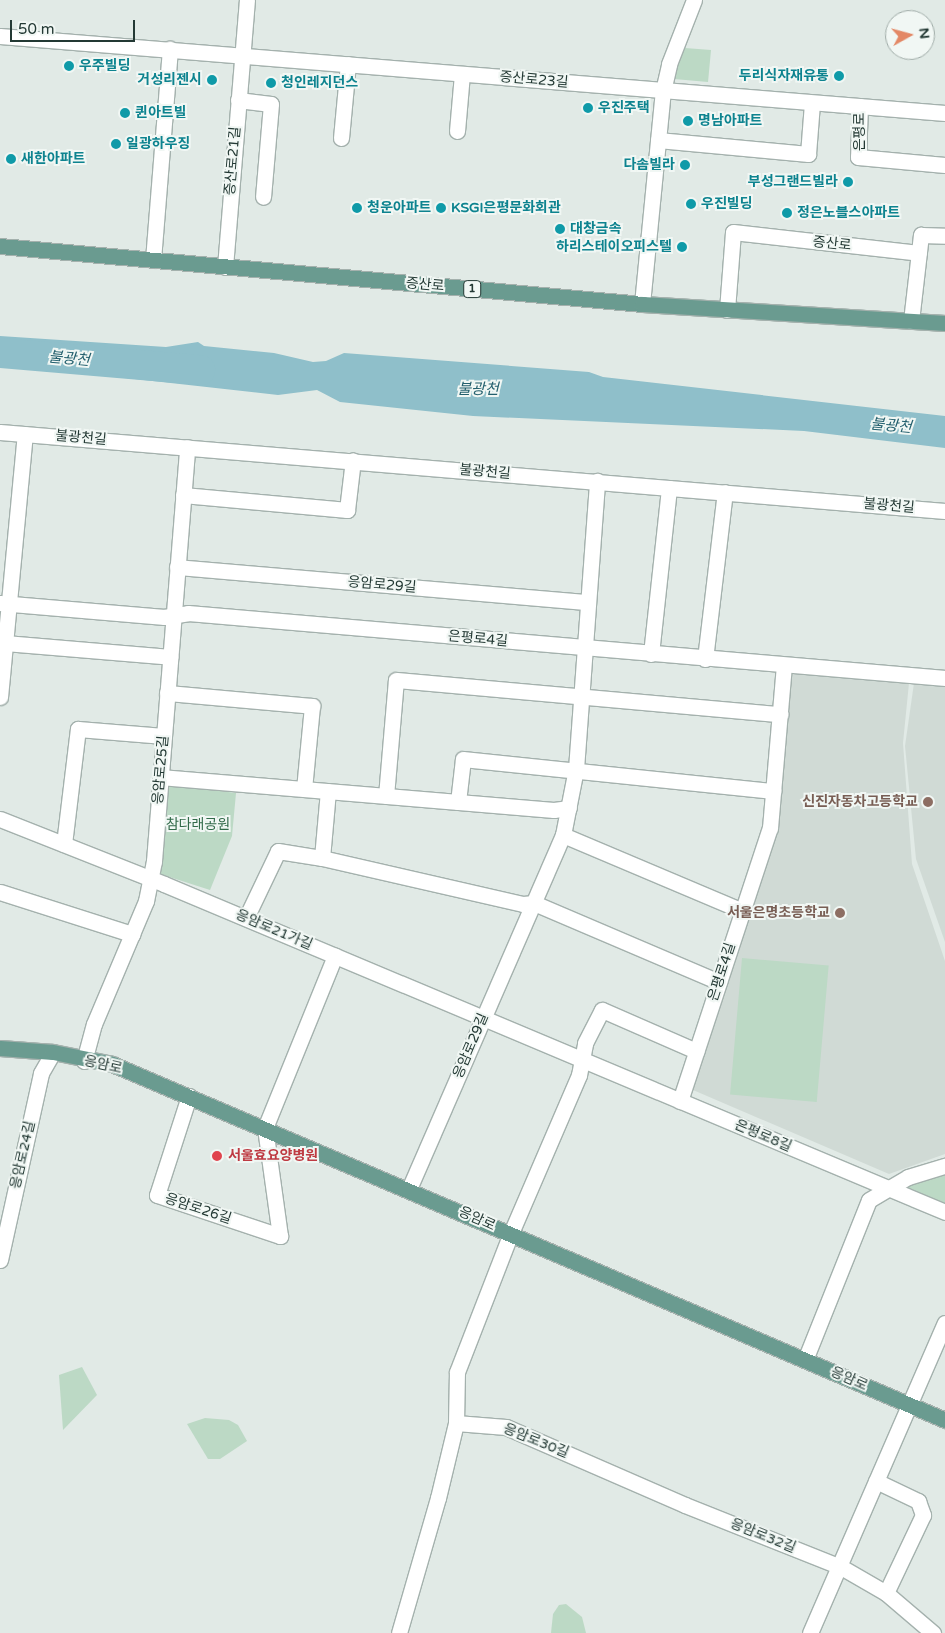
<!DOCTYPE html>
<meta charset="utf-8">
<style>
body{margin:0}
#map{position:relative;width:945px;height:1633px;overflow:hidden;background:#e1eae6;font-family:"Varela Round","Noto Sans KR",sans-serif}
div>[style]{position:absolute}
.built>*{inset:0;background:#d0dad5}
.green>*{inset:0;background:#bcd9c5;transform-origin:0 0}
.water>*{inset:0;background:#8fbfca}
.river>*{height:30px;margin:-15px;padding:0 15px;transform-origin:15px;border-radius:15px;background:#8fbfca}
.roads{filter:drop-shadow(1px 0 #a4b1ad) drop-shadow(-1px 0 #a4b1ad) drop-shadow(0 1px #a4b1ad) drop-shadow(0 -1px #a4b1ad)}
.minor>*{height:15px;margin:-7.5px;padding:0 7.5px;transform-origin:7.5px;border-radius:7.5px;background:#fff}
.major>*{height:15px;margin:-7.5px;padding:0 7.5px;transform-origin:7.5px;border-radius:7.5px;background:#6a9b90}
.dots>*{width:14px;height:14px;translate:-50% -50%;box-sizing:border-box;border:2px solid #f1f7f4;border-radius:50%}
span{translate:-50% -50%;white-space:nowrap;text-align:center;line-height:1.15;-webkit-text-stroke:4px #f1f7f4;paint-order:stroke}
.shield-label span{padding:1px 4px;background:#f1f7f4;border:1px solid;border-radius:4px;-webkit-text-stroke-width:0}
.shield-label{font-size:12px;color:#233934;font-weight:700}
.culture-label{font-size:14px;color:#0d838f;font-weight:700}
.left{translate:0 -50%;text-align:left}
.right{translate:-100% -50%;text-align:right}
.street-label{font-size:14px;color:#233934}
.education-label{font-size:14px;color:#785e54;font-weight:700}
.park-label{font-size:14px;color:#326b4a}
.health-label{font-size:14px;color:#be3a42;font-weight:700}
.water-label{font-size:15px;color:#24606e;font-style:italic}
.north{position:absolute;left:885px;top:10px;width:50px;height:50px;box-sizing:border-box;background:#f1f7f4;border:1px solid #9faba7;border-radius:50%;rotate:83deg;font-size:14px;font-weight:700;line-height:20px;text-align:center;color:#233934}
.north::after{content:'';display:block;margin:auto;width:18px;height:22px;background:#e38866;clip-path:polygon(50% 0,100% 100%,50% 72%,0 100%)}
.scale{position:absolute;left:10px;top:20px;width:125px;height:22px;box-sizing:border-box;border:2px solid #233934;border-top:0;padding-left:6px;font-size:15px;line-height:18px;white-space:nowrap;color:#233934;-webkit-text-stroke:4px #f1f7f4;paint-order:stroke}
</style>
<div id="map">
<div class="built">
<div style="clip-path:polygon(792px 673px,909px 683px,903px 743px,912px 864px,945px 961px,945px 1154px,889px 1174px,693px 1090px,776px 837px)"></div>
<div style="clip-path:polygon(914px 683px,945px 685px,945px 942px,916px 859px,905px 746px)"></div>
</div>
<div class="green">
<div style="clip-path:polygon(685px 48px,711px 50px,708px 82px,674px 79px,675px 64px)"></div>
<div style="clip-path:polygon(166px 784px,236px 793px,232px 836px,210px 890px,157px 873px)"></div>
<div style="left:742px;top:958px;width:87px;height:137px;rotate:5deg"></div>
<div style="clip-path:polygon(945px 1175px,945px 1206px,905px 1190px,910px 1185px)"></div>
<div style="clip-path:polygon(82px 1367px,97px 1395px,63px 1430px,59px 1375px)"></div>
<div style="clip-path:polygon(205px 1418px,229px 1420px,238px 1425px,247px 1441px,220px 1459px,208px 1459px,187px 1424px)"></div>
<div style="clip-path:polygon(566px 1604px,582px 1617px,586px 1633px,551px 1633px,553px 1614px,559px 1605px)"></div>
</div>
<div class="water">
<div style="clip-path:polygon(evenodd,0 336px,166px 347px,198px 342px,204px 346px,274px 353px,313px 362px,326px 361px,344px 353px,589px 372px,603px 377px,945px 416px,945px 448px,804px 431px,473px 416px,340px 402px,317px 390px,278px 395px,0 364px,0 353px,53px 359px,57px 354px,54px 348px,5px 345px,0 349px,0 336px,104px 352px,158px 358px,160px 362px,154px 368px,103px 363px,99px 358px,104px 352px)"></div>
</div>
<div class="river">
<div style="left:0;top:353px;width:201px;rotate:4.9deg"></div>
</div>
<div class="roads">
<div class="minor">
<div style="left:0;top:36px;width:948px;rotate:4.66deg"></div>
<div style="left:238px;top:100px;width:33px;rotate:7deg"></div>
<div style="left:271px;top:104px;width:93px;rotate:94.9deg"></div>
<div style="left:860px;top:106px;width:51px;rotate:92.2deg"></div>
<div style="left:858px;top:157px;width:87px;rotate:5.3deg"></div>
<div style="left:457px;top:131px;width:57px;rotate:-85deg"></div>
<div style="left:341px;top:138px;width:74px;rotate:-84.6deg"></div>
<div style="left:658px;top:140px;width:151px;rotate:5.3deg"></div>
<div style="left:808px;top:154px;width:51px;rotate:-85.5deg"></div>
<div style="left:153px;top:260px;width:212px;rotate:-85.4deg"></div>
<div style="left:225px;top:267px;width:268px;rotate:-85.3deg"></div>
<div style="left:642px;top:304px;width:214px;rotate:-84.4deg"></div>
<div style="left:663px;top:91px;width:28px;rotate:-77deg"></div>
<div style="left:669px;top:64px;width:69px;rotate:-68.7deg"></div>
<div style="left:727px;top:310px;width:78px;rotate:-85.6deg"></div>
<div style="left:733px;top:232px;width:187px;rotate:6.4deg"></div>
<div style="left:911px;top:321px;width:87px;rotate:-83.4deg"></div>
<div style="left:921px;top:235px;width:24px;rotate:2deg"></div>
<div style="left:0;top:432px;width:948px;rotate:4.78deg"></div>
<div style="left:183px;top:495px;width:165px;rotate:5.2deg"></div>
<div style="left:347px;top:510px;width:50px;rotate:-83.2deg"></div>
<div style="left:177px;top:567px;width:411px;rotate:4.9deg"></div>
<div style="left:0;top:603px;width:165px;rotate:4.9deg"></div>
<div style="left:164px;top:617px;width:24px;rotate:-9deg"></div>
<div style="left:188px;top:613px;width:760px;rotate:4.91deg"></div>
<div style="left:5px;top:643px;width:166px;rotate:4.8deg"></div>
<div style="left:651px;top:654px;width:167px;rotate:-83.8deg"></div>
<div style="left:705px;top:659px;width:168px;rotate:-83.2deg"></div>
<div style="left:167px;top:693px;width:146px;rotate:5.1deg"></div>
<div style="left:312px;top:706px;width:83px;rotate:95.5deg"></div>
<div style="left:0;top:697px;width:264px;rotate:-84.6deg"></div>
<div style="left:160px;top:777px;width:395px;rotate:4.8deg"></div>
<div style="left:554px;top:810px;width:15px;rotate:-8deg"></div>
<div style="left:386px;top:796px;width:116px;rotate:-85.1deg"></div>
<div style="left:396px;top:680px;width:386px;rotate:5.1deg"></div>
<div style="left:458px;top:802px;width:43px;rotate:-83.4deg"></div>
<div style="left:463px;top:759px;width:312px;rotate:5.9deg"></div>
<div style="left:0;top:819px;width:176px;rotate:21.6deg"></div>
<div style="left:164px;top:884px;width:847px;rotate:22.78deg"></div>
<div style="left:563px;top:835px;width:195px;rotate:22.9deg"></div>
<div style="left:64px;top:844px;width:116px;rotate:-83.1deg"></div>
<div style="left:78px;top:729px;width:86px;rotate:4.7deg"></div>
<div style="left:322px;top:858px;width:67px;rotate:-84.9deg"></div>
<div style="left:0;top:892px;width:139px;rotate:17.7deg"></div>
<div style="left:246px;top:918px;width:74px;rotate:-64.5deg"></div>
<div style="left:278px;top:851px;width:45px;rotate:9deg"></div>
<div style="left:322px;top:858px;width:206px;rotate:12.9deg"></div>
<div style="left:523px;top:904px;width:11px;rotate:-5deg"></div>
<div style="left:534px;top:903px;width:201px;rotate:23.1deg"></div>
<div style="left:84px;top:1061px;width:38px;rotate:-75deg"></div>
<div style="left:94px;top:1024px;width:134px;rotate:-67.1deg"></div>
<div style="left:146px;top:901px;width:41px;rotate:-78.7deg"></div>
<div style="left:154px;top:861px;width:415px;rotate:-85.4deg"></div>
<div style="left:189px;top:1096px;width:104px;rotate:107.9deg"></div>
<div style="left:157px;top:1195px;width:130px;rotate:18.4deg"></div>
<div style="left:280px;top:1236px;width:109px;rotate:-97.9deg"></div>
<div style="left:265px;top:1128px;width:186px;rotate:-67.9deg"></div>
<div style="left:680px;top:1101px;width:287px;rotate:-71.8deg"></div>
<div style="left:770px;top:828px;width:163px;rotate:-85.1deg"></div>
<div style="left:409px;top:1189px;width:386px;rotate:-66.5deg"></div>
<div style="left:563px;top:835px;width:67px;rotate:-78.9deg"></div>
<div style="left:576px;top:769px;width:289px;rotate:-85.8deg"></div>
<div style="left:0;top:1260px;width:191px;rotate:-77.6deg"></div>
<div style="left:41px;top:1073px;width:24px;rotate:-60deg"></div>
<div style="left:805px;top:1360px;width:172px;rotate:-68.2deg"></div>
<div style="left:869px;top:1200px;width:45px;rotate:-30.5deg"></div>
<div style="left:908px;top:1177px;width:39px;rotate:-17deg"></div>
<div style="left:456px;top:1423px;width:50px;rotate:4.6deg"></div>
<div style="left:506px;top:1427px;width:195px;rotate:23.5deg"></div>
<div style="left:685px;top:1505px;width:168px;rotate:21.7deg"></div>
<div style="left:841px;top:1567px;width:52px;rotate:30deg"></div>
<div style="left:886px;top:1593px;width:62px;rotate:40.4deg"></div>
<div style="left:876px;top:1481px;width:47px;rotate:25.5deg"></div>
<div style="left:918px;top:1501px;width:15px;rotate:70deg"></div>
<div style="left:923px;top:1515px;width:86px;rotate:115.4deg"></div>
<div style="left:399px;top:1633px;width:141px;rotate:-73.9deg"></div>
<div style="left:438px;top:1498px;width:77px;rotate:-76.5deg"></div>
<div style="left:456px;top:1423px;width:51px;rotate:-88.9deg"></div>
<div style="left:457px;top:1372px;width:149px;rotate:-68.8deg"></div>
<div style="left:511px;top:1233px;width:172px;rotate:-66.7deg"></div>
<div style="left:579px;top:1075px;width:33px;rotate:-79deg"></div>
<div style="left:585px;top:1043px;width:37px;rotate:-63deg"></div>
<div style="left:602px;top:1010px;width:103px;rotate:23.6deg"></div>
<div style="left:810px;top:1633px;width:338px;rotate:-66.5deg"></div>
</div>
<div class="major">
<div style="left:0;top:246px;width:645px;rotate:5.16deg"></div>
<div style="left:642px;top:304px;width:304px;rotate:3.6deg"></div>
<div style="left:0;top:1048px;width:53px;rotate:4.3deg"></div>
<div style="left:53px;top:1052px;width:60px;rotate:11.5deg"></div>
<div style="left:112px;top:1064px;width:906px;rotate:23.14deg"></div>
</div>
</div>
<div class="dots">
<div style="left:69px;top:66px;background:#0f9aa8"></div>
<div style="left:839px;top:76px;background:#0f9aa8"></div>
<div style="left:212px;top:80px;background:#0f9aa8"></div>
<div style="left:271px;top:83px;background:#0f9aa8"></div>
<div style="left:588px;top:108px;background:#0f9aa8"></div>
<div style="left:125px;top:113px;background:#0f9aa8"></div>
<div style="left:688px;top:121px;background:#0f9aa8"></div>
<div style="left:116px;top:144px;background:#0f9aa8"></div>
<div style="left:11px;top:159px;background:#0f9aa8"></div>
<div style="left:685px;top:165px;background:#0f9aa8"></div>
<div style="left:848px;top:182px;background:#0f9aa8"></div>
<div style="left:691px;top:204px;background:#0f9aa8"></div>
<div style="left:357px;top:208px;background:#0f9aa8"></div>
<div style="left:441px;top:208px;background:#0f9aa8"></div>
<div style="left:787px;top:213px;background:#0f9aa8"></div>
<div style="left:560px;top:229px;background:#0f9aa8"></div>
<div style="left:682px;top:247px;background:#0f9aa8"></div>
<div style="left:928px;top:802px;background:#8d6e63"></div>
<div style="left:840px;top:913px;background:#8d6e63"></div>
<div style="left:217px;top:1156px;background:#e0444e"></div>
</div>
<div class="shield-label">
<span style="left:472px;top:289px">1</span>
</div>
<div class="culture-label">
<span class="left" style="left:79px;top:66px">우주빌딩</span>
<span class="right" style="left:829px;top:76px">두리식자재유통</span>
<span class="right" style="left:202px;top:80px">거성리젠시</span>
<span class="left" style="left:281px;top:83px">청인레지던스</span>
<span class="left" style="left:598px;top:108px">우진주택</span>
<span class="left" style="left:135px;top:113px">퀸아트빌</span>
<span class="left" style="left:698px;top:121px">명남아파트</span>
<span class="left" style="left:126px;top:144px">일광하우징</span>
<span class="left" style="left:21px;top:159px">새한아파트</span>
<span class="right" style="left:675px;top:165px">다솜빌라</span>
<span class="right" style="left:838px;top:182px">부성그랜드빌라</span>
<span class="left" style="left:701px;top:204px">우진빌딩</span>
<span class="left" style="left:367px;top:208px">청운아파트</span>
<span class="left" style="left:451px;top:208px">KSGI은평문화회관</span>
<span class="left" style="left:797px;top:213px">정은노블스아파트</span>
<span class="left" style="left:570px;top:229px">대창금속</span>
<span class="right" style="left:672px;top:247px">하리스테이오피스텔</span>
</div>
<div class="street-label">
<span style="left:534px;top:80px;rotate:5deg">증산로23길</span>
<span style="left:860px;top:132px;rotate:-90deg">은평로</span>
<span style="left:233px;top:161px;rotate:-85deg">증산로21길</span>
<span style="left:832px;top:244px;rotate:6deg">증산로</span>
<span style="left:425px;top:285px;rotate:5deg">증산로</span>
<span style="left:81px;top:438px;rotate:5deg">불광천길</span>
<span style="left:485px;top:472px;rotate:5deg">불광천길</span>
<span style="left:889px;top:506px;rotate:5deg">불광천길</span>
<span style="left:382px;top:585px;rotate:5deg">응암로29길</span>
<span style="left:478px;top:639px;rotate:5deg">은평로4길</span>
<span style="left:161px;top:770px;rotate:-85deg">응암로25길</span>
<span style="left:274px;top:930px;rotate:23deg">응암로21가길</span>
<span style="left:722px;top:972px;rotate:-72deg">은평로4길</span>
<span style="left:471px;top:1046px;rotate:-67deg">응암로29길</span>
<span style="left:103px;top:1065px;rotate:13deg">응암로</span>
<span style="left:763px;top:1136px;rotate:23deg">은평로8길</span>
<span style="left:23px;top:1155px;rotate:-77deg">응암로24길</span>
<span style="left:198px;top:1209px;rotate:18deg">응암로26길</span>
<span style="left:477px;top:1219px;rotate:24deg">응암로</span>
<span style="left:849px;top:1379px;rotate:24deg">응암로</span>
<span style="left:536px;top:1441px;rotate:22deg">응암로30길</span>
<span style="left:763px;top:1536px;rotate:22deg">응암로32길</span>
</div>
<div class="education-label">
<span class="right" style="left:918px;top:802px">신진자동차고등학교</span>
<span class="right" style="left:830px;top:913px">서울은명초등학교</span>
</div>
<div class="park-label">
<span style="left:198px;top:825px">참다래공원</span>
</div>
<div class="health-label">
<span class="left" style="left:228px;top:1156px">서울효요양병원</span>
</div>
<div class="water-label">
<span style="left:69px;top:359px;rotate:5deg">불광천</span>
<span style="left:478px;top:390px">불광천</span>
<span style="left:891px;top:426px;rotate:5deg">불광천</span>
</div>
<div class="north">N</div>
<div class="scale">50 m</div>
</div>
